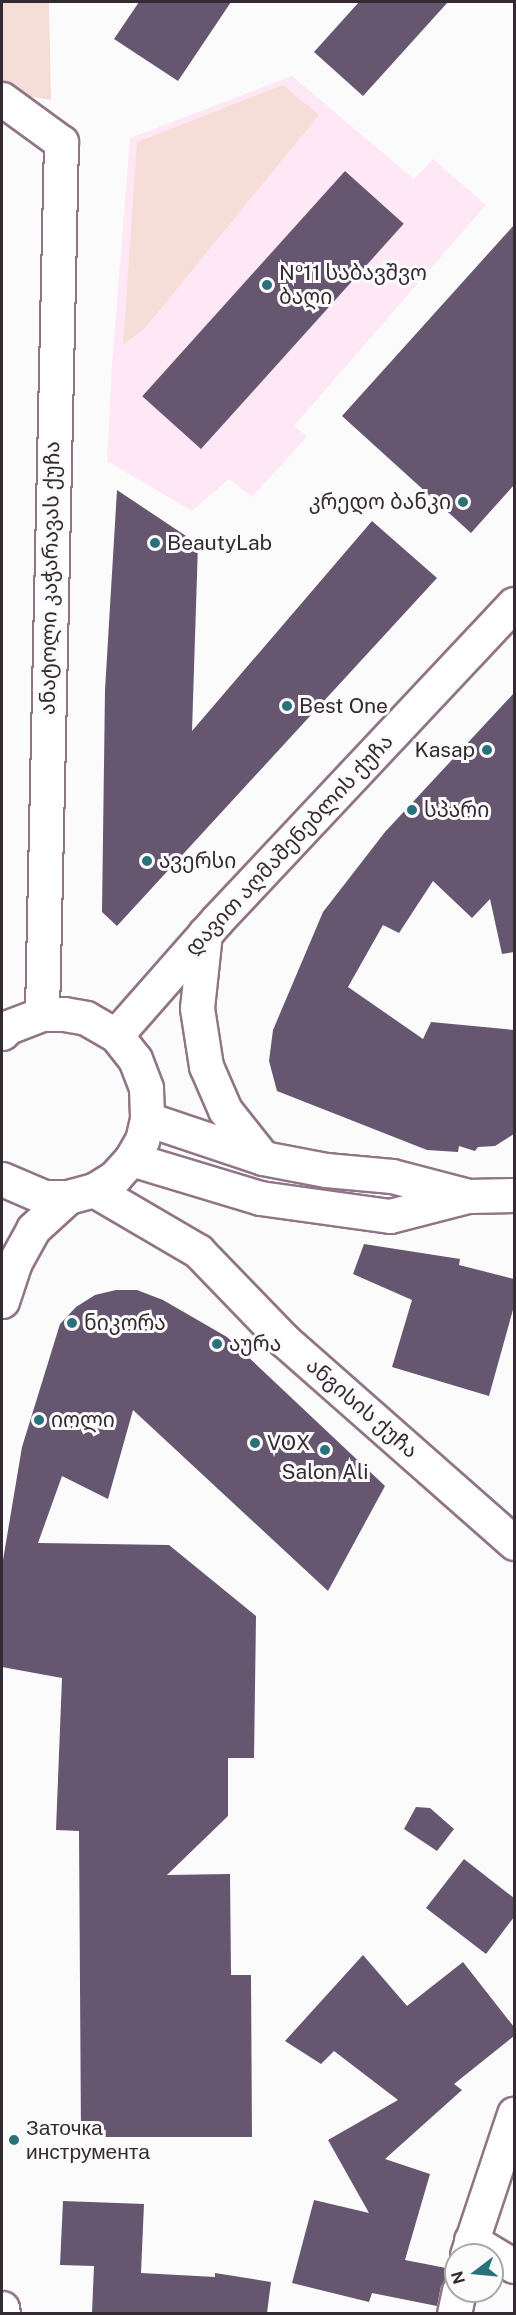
<!DOCTYPE html>
<meta charset="utf-8">
<style>
body{margin:0}
#map{position:relative;width:516px;height:2315px;overflow:hidden;background:#fbfbfb;font-family:"Public Sans","Noto Sans Georgian",sans-serif}
div>[style]{position:absolute}
.built>*{inset:0;background:#fee8f6}
.green>*{inset:0;background:#f7ddd7}
.building>*{inset:0;background:#665670;transform-origin:0 0}
.roads{filter:drop-shadow(2px 0 #8f7586) drop-shadow(-2px 0 #8f7586) drop-shadow(0 2px #8f7586) drop-shadow(0 -2px #8f7586)}
.minor>*{height:33px;margin:-16.5px;padding:0 16.5px;transform-origin:16.5px;border-radius:16.5px;background:#fff}
.major>*{height:33px;margin:-16.5px;padding:0 16.5px;transform-origin:16.5px;border-radius:16.5px;background:#fff}
.dots>*{width:16px;height:16px;translate:-50% -50%;box-sizing:border-box;border:3px solid #fbfbfb;border-radius:50%}
span{translate:-50% -50%;white-space:nowrap;text-align:center;line-height:1.15;-webkit-text-stroke:6px #fbfbfb;paint-order:stroke}
.poi-label{font-size:21px;color:#342a31}
.left{translate:0 -50%;text-align:left}
.right{translate:-100% -50%;text-align:right}
.street-label{font-size:21px;color:#342a31}
.frame{position:absolute;inset:0;border:3px solid #342a31;pointer-events:none}
.north{position:absolute;left:444px;top:2243px;width:60px;height:60px;box-sizing:border-box;background:#fbfbfb;border:2px solid #aba7aa;border-radius:50%;rotate:254deg;font-size:16px;font-weight:700;line-height:24px;text-align:center;color:#342a31}
.north::after{content:'';display:block;margin:auto;width:21px;height:27px;background:#29727b;clip-path:polygon(50% 0,100% 100%,50% 72%,0 100%)}
</style>
<div id="map">
<div class="built">
<div style="clip-path:polygon(292px 76px,414px 179px,433px 159px,486px 205px,294px 426px,307px 437px,252px 497px,229px 479px,192px 511px,107px 461px,112px 365px,130px 138px)"></div>
</div>
<div class="green">
<div style="clip-path:polygon(2px 2px,49px 2px,51px 100px,11px 94px,2px 87px)"></div>
<div style="clip-path:polygon(283px 85px,319px 115px,145px 328px,123px 345px,137px 142px)"></div>
</div>
<div class="building">
<div style="clip-path:polygon(139px 2px,231px 2px,178px 81px,114px 39px)"></div>
<div style="clip-path:polygon(359px 2px,448px 2px,363px 96px,314px 52px)"></div>
<div style="left:345px;top:171px;width:79px;height:303px;rotate:42deg"></div>
<div style="clip-path:polygon(514px 225px,514px 485px,471px 533px,342px 416px)"></div>
<div style="clip-path:polygon(117px 490px,198px 544px,192px 731px,372px 521px,437px 578px,117px 926px,102px 912px,105px 690px)"></div>
<div style="clip-path:polygon(514px 693px,514px 952px,502px 954px,490px 899px,472px 918px,433px 881px,399px 933px,383px 925px,348px 987px,423px 1039px,431px 1022px,514px 1030px,514px 1134px,495px 1146px,478px 1147px,475px 1151px,459px 1146px,458px 1152px,427px 1150px,277px 1091px,269px 1061px,273px 1030px,323px 912px,385px 832px)"></div>
<div style="clip-path:polygon(364px 1244px,460px 1259px,459px 1265px,514px 1279px,514px 1306px,489px 1396px,392px 1367px,412px 1300px,353px 1274px)"></div>
<div style="clip-path:polygon(116px 1290px,137px 1290px,163px 1300px,227px 1337px,385px 1486px,328px 1591px,133px 1410px,108px 1499px,62px 1476px,38px 1543px,169px 1545px,256px 1616px,254px 1758px,228px 1758px,228px 1816px,167px 1875px,230px 1874px,231px 1975px,251px 1975px,252px 2137px,81px 2137px,79px 1831px,56px 1830px,62px 1678px,2px 1667px,2px 1566px,22px 1447px,60px 1324px,76px 1307px,95px 1295px)"></div>
<div style="clip-path:polygon(416px 1807px,430px 1808px,454px 1829px,437px 1851px,404px 1829px)"></div>
<div style="clip-path:polygon(464px 1859px,514px 1898px,514px 1917px,486px 1954px,426px 1908px)"></div>
<div style="clip-path:polygon(363px 1955px,407px 2006px,463px 1962px,514px 2027px,514px 2036px,454px 2084px,462px 2090px,385px 2159px,430px 2174px,405px 2260px,451px 2269px,450px 2275px,441px 2286px,437px 2306px,372px 2293px,369px 2302px,292px 2283px,314px 2200px,369px 2213px,328px 2140px,398px 2100px,334px 2051px,321px 2064px,285px 2041px)"></div>
<div style="clip-path:polygon(63px 2201px,144px 2204px,141px 2273px,215px 2277px,215px 2273px,271px 2282px,267px 2313px,92px 2313px,94px 2266px,60px 2265px)"></div>
</div>
<div class="roads">
<div class="minor">
<div style="left:2px;top:99px;width:73px;rotate:36.1deg"></div>
<div style="left:61px;top:142px;width:872px;rotate:91.25deg"></div>
<div style="left:205px;top:933px;width:75px;rotate:96.1deg"></div>
<div style="left:197px;top:1008px;width:59px;rotate:81.2deg"></div>
<div style="left:206px;top:1066px;width:48px;rotate:66.6deg"></div>
<div style="left:225px;top:1110px;width:61px;rotate:51.6deg"></div>
<div style="left:116px;top:1035px;width:154px;rotate:-48.7deg"></div>
<div style="left:218px;top:919px;width:432px;rotate:-46.8deg"></div>
<div style="left:94px;top:1190px;width:121px;rotate:30.4deg"></div>
<div style="left:198px;top:1251px;width:124px;rotate:46deg"></div>
<div style="left:284px;top:1340px;width:307px;rotate:41.4deg"></div>
<div style="left:2px;top:1301px;width:41px;rotate:-71.6deg"></div>
<div style="left:15px;top:1262px;width:38px;rotate:-61deg"></div>
<div style="left:33px;top:1229px;width:47px;rotate:-42.4deg"></div>
<div style="left:471px;top:2240px;width:50px;rotate:31.2deg"></div>
<div style="left:467px;top:2255px;width:149px;rotate:-71.6deg"></div>
<div style="left:2px;top:2308px;width:6px;rotate:81deg"></div>
<div style="left:454px;top:2314px;width:24px;rotate:-78deg"></div>
</div>
<div class="major">
<div style="left:2px;top:1033px;width:8px;rotate:-45deg"></div>
<div style="left:8px;top:1027px;width:36px;rotate:-21deg"></div>
<div style="left:42px;top:1014px;width:22px"></div>
<div style="left:64px;top:1014px;width:22px;rotate:10deg"></div>
<div style="left:86px;top:1018px;width:34px;rotate:30deg"></div>
<div style="left:116px;top:1035px;width:31px;rotate:52deg"></div>
<div style="left:135px;top:1059px;width:31px;rotate:69deg"></div>
<div style="left:146px;top:1088px;width:31px;rotate:88deg"></div>
<div style="left:147px;top:1119px;width:22px;rotate:103deg"></div>
<div style="left:142px;top:1140px;width:22px;rotate:120deg"></div>
<div style="left:131px;top:1159px;width:24px;rotate:132deg"></div>
<div style="left:115px;top:1177px;width:25px;rotate:148deg"></div>
<div style="left:94px;top:1190px;width:27px;rotate:165deg"></div>
<div style="left:68px;top:1197px;width:24px;rotate:180deg"></div>
<div style="left:44px;top:1197px;width:46px;rotate:-156.8deg"></div>
<div style="left:147px;top:1119px;width:122px;rotate:18.6deg"></div>
<div style="left:263px;top:1158px;width:64px;rotate:10.8deg"></div>
<div style="left:326px;top:1170px;width:66px;rotate:5.2deg"></div>
<div style="left:392px;top:1176px;width:75px;rotate:14.6deg"></div>
<div style="left:131px;top:1159px;width:135px;rotate:16.8deg"></div>
<div style="left:260px;top:1198px;width:131px;rotate:7.9deg"></div>
<div style="left:390px;top:1216px;width:81px;rotate:-14.4deg"></div>
<div style="left:468px;top:1196px;width:46px;rotate:-1.2deg"></div>
</div>
</div>
<div class="dots">
<div style="left:267px;top:285px;background:#29727b"></div>
<div style="left:463px;top:502px;background:#29727b"></div>
<div style="left:155px;top:543px;background:#29727b"></div>
<div style="left:287px;top:706px;background:#29727b"></div>
<div style="left:487px;top:750px;background:#29727b"></div>
<div style="left:412px;top:810px;background:#29727b"></div>
<div style="left:147px;top:861px;background:#29727b"></div>
<div style="left:72px;top:1323px;background:#29727b"></div>
<div style="left:217px;top:1344px;background:#29727b"></div>
<div style="left:39px;top:1420px;background:#29727b"></div>
<div style="left:255px;top:1443px;background:#29727b"></div>
<div style="left:325px;top:1450px;background:#29727b"></div>
<div style="left:14px;top:2140px;background:#29727b"></div>
</div>
<div class="poi-label">
<span class="left" style="left:279px;top:285px">№11 საბავშვო<br>ბაღი</span>
<span class="right" style="left:451px;top:502px">კრედო ბანკი</span>
<span class="left" style="left:167px;top:543px">BeautyLab</span>
<span class="left" style="left:299px;top:706px">Best One</span>
<span class="right" style="left:475px;top:750px">Kasap</span>
<span class="left" style="left:424px;top:810px">სპარი</span>
<span class="left" style="left:159px;top:861px">ავერსი</span>
<span class="left" style="left:84px;top:1323px">ნიკორა</span>
<span class="left" style="left:229px;top:1344px">აურა</span>
<span class="left" style="left:51px;top:1420px">იოლი</span>
<span class="left" style="left:267px;top:1443px">VOX</span>
<span style="left:325px;top:1472px">Salon Ali</span>
<span class="left" style="left:26px;top:2140px">Заточка<br>инструмента</span>
</div>
<div class="street-label">
<span style="left:50px;top:578px;rotate:-89deg">ანატოლი კაჭარავას ქუჩა</span>
<span style="left:289px;top:845px;rotate:-47deg">დავით აღმაშენებლის ქუჩა</span>
<span style="left:362px;top:1408px;rotate:41deg">ანგისის ქუჩა</span>
</div>
<div class="frame"></div>
<div class="north">N</div>
</div>
